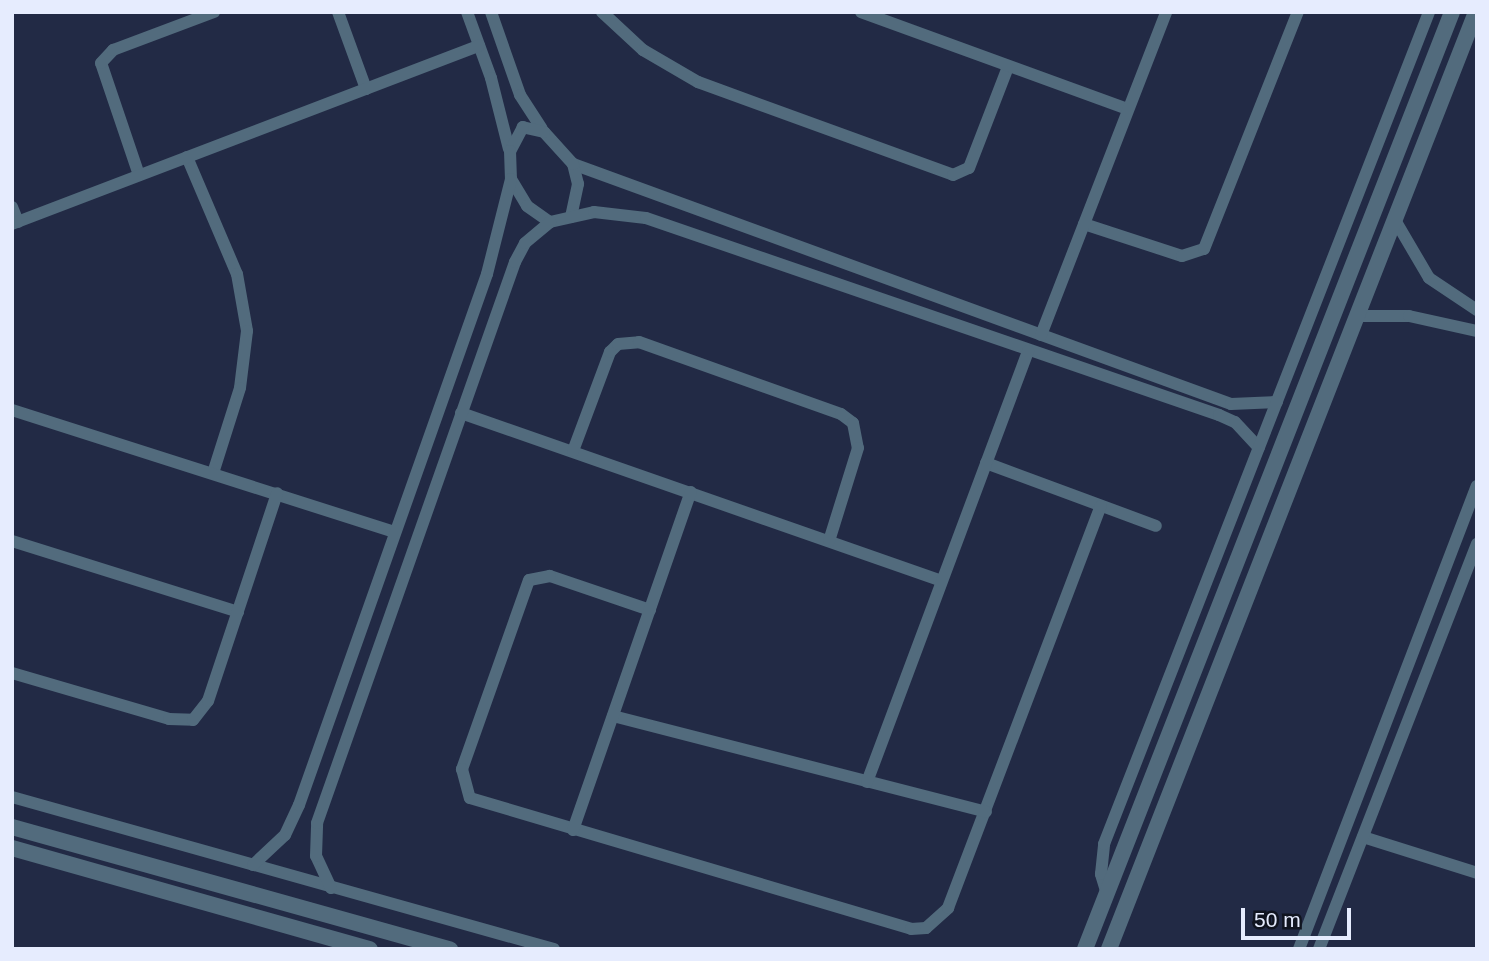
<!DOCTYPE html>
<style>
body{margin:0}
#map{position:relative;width:1489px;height:961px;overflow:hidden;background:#222a45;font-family:Arial,sans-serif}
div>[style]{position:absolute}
.minor>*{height:12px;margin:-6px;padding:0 6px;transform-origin:6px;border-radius:6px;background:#526b7d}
.tertiary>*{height:16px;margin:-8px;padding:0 8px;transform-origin:8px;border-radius:8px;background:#526b7d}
span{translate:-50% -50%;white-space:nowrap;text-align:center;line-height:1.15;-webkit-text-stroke:5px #10141f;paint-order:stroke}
.frame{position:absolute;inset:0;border:14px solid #e6ecfe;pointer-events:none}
.scale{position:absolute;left:1241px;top:908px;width:110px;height:32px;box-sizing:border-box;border:4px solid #e6ecfe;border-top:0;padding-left:9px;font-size:21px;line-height:24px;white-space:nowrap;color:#e6ecfe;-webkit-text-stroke:5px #10141f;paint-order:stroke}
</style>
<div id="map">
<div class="minor">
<div style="left:338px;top:12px;width:82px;rotate:70deg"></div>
<div style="left:467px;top:12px;width:70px;rotate:70deg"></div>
<div style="left:491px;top:78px;width:73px;rotate:75.8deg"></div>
<div style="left:491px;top:12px;width:88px;rotate:70.7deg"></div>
<div style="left:520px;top:95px;width:40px;rotate:57.1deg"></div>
<div style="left:602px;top:12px;width:56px;rotate:42.8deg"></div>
<div style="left:643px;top:50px;width:64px;rotate:30.2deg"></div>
<div style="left:698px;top:82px;width:271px;rotate:20deg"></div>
<div style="left:953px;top:175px;width:17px;rotate:-24deg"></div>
<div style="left:969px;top:168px;width:108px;rotate:-68.9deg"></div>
<div style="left:861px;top:12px;width:284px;rotate:20deg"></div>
<div style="left:187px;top:157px;width:127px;rotate:66.9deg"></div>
<div style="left:237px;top:274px;width:58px;rotate:80deg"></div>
<div style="left:247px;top:331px;width:57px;rotate:97deg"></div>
<div style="left:240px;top:388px;width:89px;rotate:107.6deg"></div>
<div style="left:573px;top:164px;width:700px;rotate:20.04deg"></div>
<div style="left:1231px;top:404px;width:46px;rotate:-2.5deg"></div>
<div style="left:139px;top:175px;width:118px;rotate:-108.7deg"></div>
<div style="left:101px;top:63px;width:18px;rotate:-47deg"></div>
<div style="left:113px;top:50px;width:108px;rotate:-20.6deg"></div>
<div style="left:12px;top:207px;width:16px;rotate:68deg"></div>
<div style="left:571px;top:217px;width:34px;rotate:-78deg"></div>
<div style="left:578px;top:184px;width:21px;rotate:-104deg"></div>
<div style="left:573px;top:164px;width:43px;rotate:-132.2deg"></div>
<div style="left:544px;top:132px;width:22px;rotate:-167deg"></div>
<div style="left:523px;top:127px;width:27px;rotate:118deg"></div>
<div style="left:510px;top:151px;width:28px;rotate:88deg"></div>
<div style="left:511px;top:179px;width:31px;rotate:59deg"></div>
<div style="left:527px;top:206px;width:28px;rotate:35deg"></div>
<div style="left:550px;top:222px;width:45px;rotate:-12.8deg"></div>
<div style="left:594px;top:212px;width:52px;rotate:6.6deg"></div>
<div style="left:646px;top:218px;width:606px;rotate:18.97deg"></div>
<div style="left:1219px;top:415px;width:17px;rotate:24deg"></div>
<div style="left:1235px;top:422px;width:35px;rotate:47deg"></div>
<div style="left:1395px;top:220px;width:67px;rotate:59.6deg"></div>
<div style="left:1429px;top:278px;width:58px;rotate:33.7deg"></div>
<div style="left:12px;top:224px;width:500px;rotate:-20.9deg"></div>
<div style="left:1084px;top:224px;width:103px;rotate:18.1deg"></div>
<div style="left:1182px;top:256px;width:23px;rotate:-18deg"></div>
<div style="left:1204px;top:249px;width:255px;rotate:-68.4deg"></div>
<div style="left:1358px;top:316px;width:51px"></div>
<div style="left:1409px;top:316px;width:70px;rotate:12.4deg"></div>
<div style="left:1041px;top:335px;width:346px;rotate:-68.8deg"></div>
<div style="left:12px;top:410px;width:399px;rotate:17.7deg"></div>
<div style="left:461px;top:413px;width:509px;rotate:19.25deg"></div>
<div style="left:573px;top:451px;width:106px;rotate:-69.5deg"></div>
<div style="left:610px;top:352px;width:11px;rotate:-45deg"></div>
<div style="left:618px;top:344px;width:21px;rotate:-5deg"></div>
<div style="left:639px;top:342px;width:214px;rotate:19.6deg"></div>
<div style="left:841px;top:414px;width:15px;rotate:37deg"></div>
<div style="left:853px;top:423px;width:25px;rotate:79deg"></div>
<div style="left:858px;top:448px;width:97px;rotate:107.3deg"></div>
<div style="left:986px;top:463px;width:181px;rotate:20.3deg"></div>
<div style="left:12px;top:541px;width:237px;rotate:17.4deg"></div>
<div style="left:650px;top:610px;width:106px;rotate:-161.2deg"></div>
<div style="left:550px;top:576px;width:21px;rotate:169deg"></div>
<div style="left:529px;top:580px;width:201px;rotate:109.5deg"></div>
<div style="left:462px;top:769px;width:30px;rotate:75deg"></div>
<div style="left:470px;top:798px;width:460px;rotate:16.5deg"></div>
<div style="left:911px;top:929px;width:15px;rotate:-4deg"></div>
<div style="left:926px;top:928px;width:30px;rotate:-42deg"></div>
<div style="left:948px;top:908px;width:430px;rotate:-69.2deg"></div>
<div style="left:12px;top:673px;width:164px;rotate:16.3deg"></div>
<div style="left:169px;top:719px;width:24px;rotate:2deg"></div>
<div style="left:193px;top:720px;width:24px;rotate:-52deg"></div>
<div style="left:208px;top:701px;width:219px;rotate:-71.6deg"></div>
<div style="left:613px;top:716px;width:385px;rotate:14.4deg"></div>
<div style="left:867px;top:782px;width:460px;rotate:-69.5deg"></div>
<div style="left:12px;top:797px;width:563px;rotate:15.67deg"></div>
<div style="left:573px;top:830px;width:358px;rotate:-70.8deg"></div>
<div style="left:1363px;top:837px;width:120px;rotate:17.5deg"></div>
<div style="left:253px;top:865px;width:44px;rotate:-43.2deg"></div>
<div style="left:285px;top:835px;width:33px;rotate:-65deg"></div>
<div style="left:299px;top:805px;width:563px;rotate:-70.5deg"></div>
<div style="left:487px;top:274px;width:98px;rotate:-75.8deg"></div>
<div style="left:331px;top:888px;width:35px;rotate:-115deg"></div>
<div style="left:316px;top:856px;width:33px;rotate:-88deg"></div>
<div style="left:317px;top:823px;width:595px;rotate:-70.56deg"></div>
<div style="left:515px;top:262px;width:21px;rotate:-62deg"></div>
<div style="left:525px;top:243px;width:33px;rotate:-40deg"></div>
<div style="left:1107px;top:894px;width:21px;rotate:-107deg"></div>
<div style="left:1101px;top:874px;width:30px;rotate:-84deg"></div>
<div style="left:1104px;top:844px;width:893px;rotate:-68.66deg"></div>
<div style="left:1299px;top:949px;width:496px;rotate:-69deg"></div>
<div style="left:1319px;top:949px;width:435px;rotate:-68.7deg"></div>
</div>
<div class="tertiary">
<div style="left:12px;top:827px;width:455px;rotate:15.6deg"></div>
<div style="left:12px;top:848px;width:372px;rotate:15.8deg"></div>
<div style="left:1085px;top:949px;width:1006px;rotate:-68.61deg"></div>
<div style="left:1109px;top:949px;width:1006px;rotate:-68.61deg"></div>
</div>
<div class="frame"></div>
<div class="scale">50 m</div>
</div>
